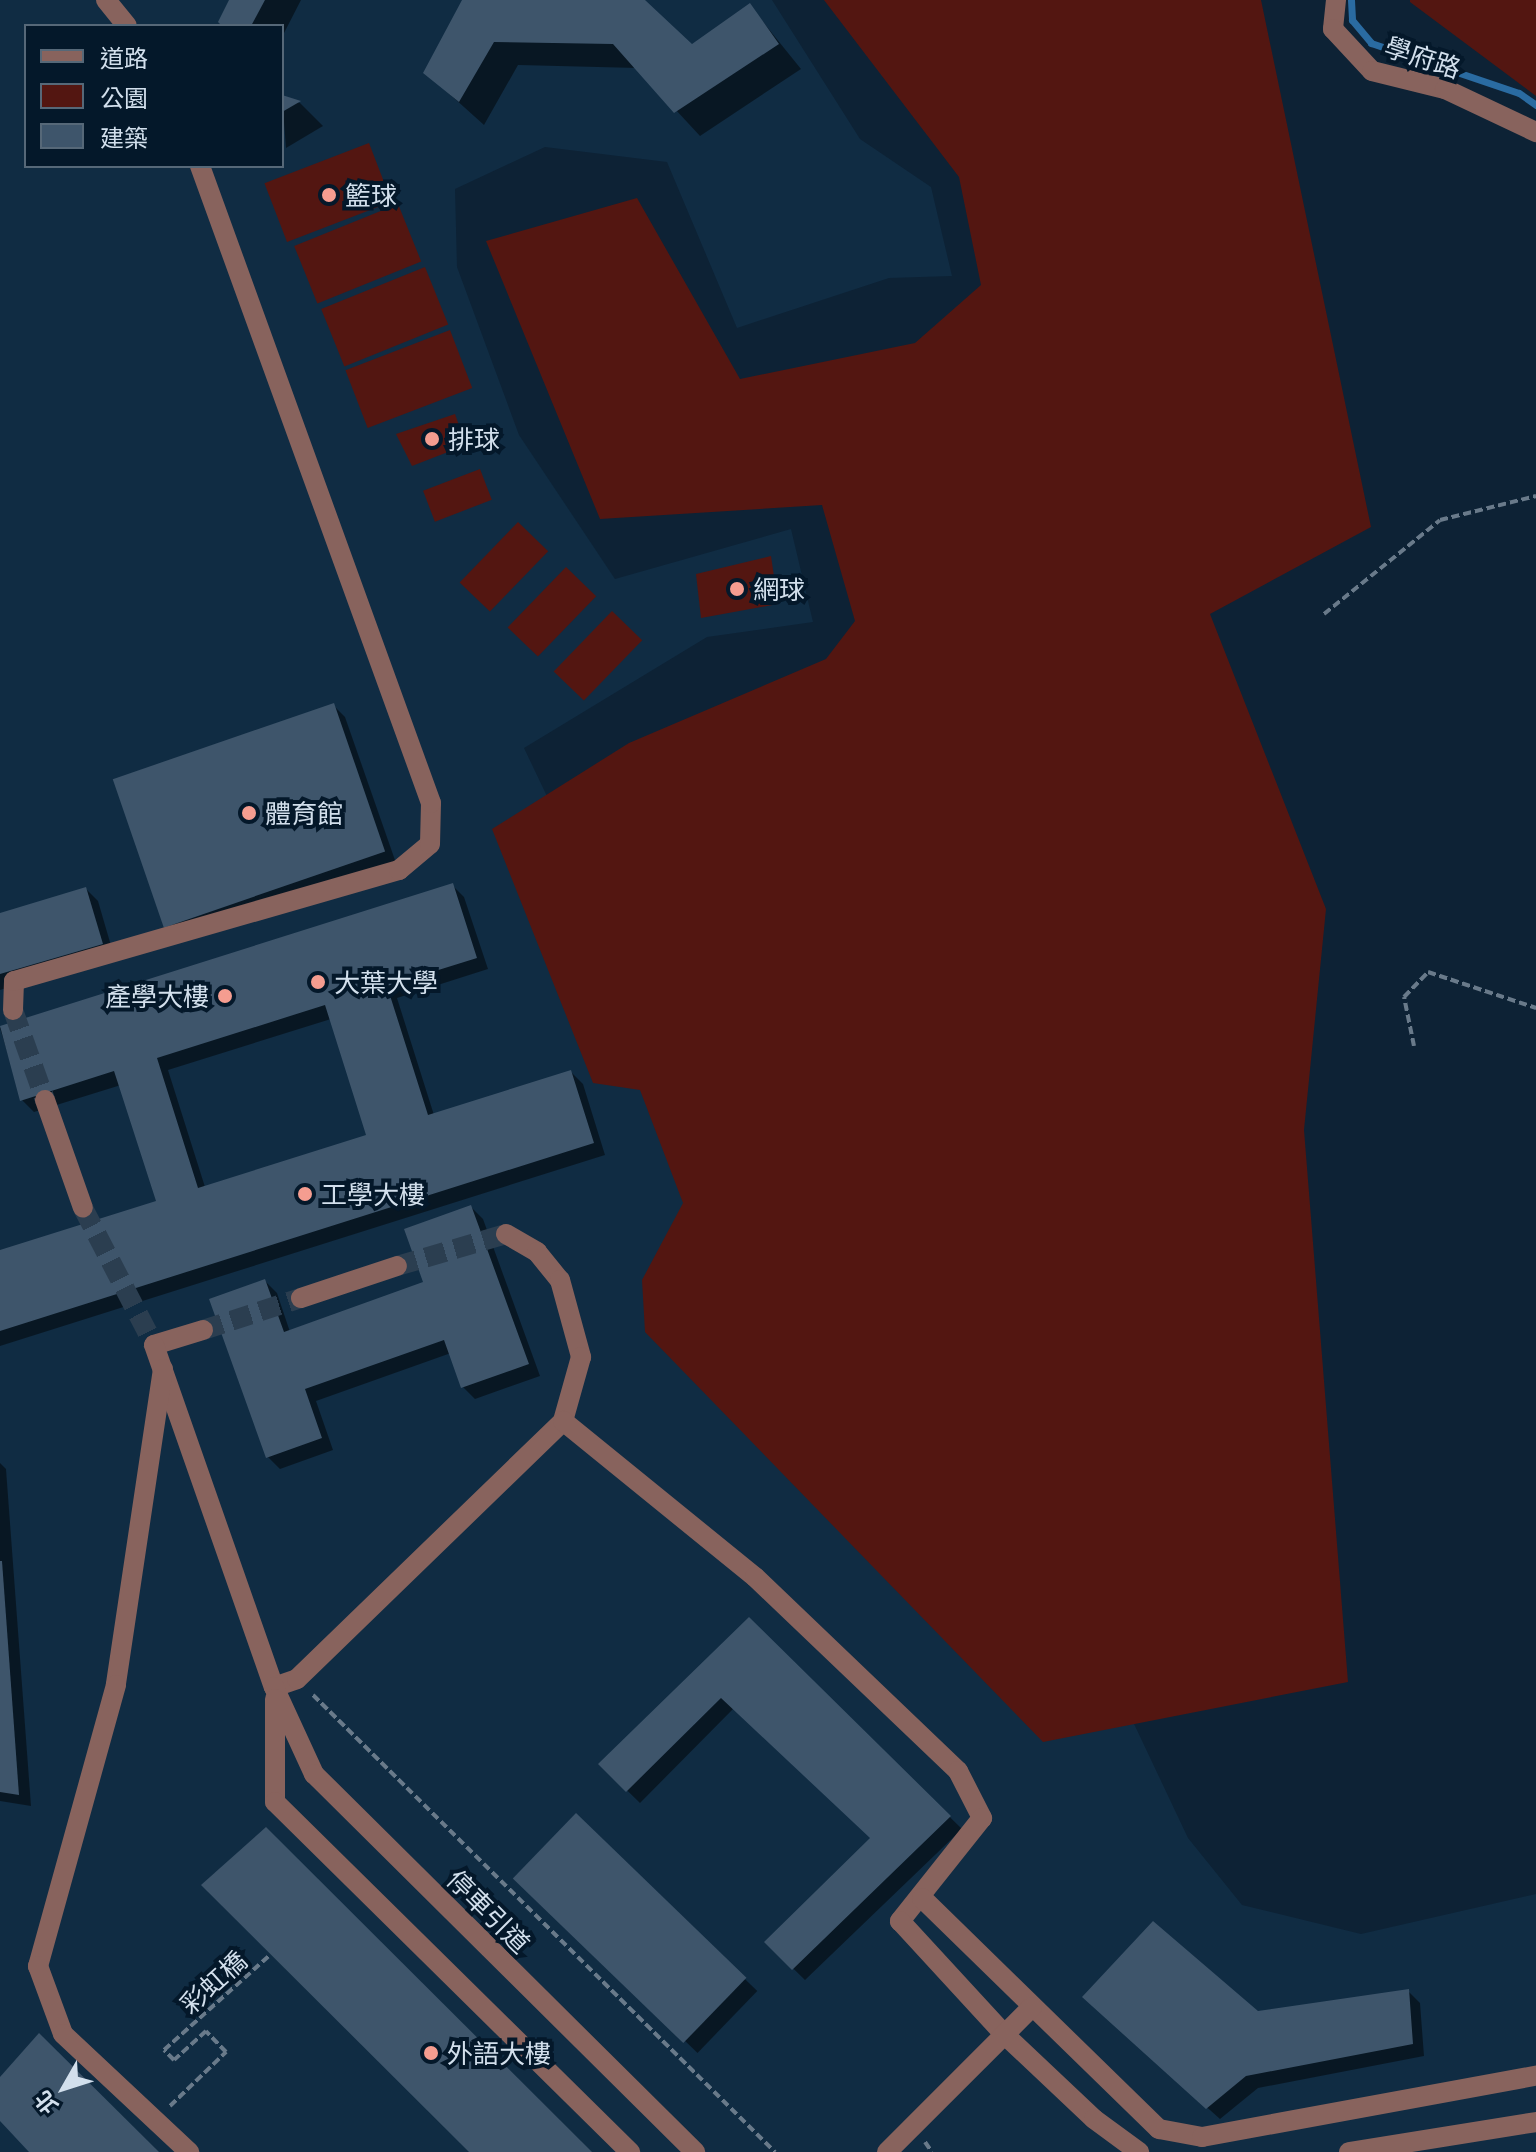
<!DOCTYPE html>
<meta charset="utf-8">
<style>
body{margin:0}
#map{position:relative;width:1536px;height:2152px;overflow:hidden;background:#0d2235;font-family:"Exo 2","Noto Sans TC",sans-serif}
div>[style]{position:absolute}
.built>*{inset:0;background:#102c43}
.green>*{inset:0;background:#531611;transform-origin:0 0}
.shadow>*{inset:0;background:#0007;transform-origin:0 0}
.stream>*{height:7px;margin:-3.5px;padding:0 3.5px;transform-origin:3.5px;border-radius:3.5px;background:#2a6ba1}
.building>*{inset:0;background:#3e556b;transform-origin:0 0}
.minor-tunnel>*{height:20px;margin-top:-10px;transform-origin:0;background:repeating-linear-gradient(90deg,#2b3e50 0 20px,transparent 0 30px)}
.path>*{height:4px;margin-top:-2px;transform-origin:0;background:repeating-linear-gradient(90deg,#697a8a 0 8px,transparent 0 12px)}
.minor>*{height:20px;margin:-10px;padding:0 10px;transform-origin:10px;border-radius:10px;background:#88635d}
.dots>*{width:22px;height:22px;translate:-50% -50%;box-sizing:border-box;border:4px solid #04182a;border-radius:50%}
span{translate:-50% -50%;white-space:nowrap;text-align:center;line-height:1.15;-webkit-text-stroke:8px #04182a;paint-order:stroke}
.street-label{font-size:26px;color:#d2dfec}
.poi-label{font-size:26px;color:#d2dfec}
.left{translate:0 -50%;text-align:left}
.right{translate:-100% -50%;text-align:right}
.legend{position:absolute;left:24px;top:24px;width:260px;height:144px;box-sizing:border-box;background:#04182a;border:2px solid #566878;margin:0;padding:10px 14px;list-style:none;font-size:24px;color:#d2dfec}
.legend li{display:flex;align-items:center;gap:16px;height:40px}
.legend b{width:40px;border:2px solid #566878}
.north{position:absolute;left:24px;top:2048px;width:80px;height:80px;-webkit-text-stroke:6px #04182a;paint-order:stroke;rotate:231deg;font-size:22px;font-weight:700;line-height:32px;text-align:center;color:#d2dfec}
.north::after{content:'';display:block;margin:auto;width:28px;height:36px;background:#d2dfec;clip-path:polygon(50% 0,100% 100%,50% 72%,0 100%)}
</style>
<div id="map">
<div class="built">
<div style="clip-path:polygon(evenodd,0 0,772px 0,860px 139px,931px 187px,952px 276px,889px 278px,737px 328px,667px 162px,545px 147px,455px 189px,457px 267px,519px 435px,615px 579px,791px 529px,813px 622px,707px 637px,524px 748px,748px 1217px,1074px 1597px,1188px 1838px,1242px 1905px,1361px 1934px,1536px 1894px,1536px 2152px,0 2152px,0 0,26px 26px,282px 26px,282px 166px,26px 166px,26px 26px)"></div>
</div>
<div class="green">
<div style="clip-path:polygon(824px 0,1261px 0,1371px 527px,1210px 614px,1326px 909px,1304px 1130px,1348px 1682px,1043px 1742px,645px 1332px,642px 1280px,683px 1203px,640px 1090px,593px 1083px,492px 829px,629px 743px,826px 659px,855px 621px,822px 505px,600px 519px,486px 241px,637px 198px,740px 379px,915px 343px,981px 285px,959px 177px)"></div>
<div style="clip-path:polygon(1536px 0,1536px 96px,1410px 2px,1410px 0)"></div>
<div style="left:369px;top:143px;width:63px;height:112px;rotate:69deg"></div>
<div style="left:398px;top:204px;width:62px;height:112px;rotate:68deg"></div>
<div style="left:425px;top:267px;width:62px;height:112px;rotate:68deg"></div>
<div style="left:450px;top:330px;width:62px;height:112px;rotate:69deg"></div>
<div style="clip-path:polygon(455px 414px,466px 445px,412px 466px,396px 434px)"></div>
<div style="left:480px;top:469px;width:33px;height:61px;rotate:69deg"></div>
<div style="left:518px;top:522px;width:42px;height:84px;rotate:44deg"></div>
<div style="clip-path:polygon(771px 556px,778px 604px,701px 618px,696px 574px)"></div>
<div style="left:566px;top:567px;width:42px;height:84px;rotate:44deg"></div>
<div style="left:612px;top:611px;width:42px;height:84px;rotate:44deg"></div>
</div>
<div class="shadow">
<div style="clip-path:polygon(231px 0,301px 0,282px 37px,282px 26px,224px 26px)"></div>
<div style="clip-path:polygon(464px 0,642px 0,692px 47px,750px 6px,801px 69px,700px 136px,637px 68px,518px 65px,484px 125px,425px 72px)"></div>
<div style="clip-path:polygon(282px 97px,300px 103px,323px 126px,286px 148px)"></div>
<div style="clip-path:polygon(333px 705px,345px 717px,396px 863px,177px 928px,165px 916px)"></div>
<div style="clip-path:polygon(evenodd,452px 885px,464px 897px,488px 969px,397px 998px,434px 1115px,571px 1072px,583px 1084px,605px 1155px,0 1346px,0 1252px,158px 1202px,121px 1085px,34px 1112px,22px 1100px,0 1028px,452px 885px,331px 1019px,369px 1136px,205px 1187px,168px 1070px,331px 1019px)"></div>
<div style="clip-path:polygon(86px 889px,98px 901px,114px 956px,0 990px,0 915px)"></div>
<div style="clip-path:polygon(471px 1207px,483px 1219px,540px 1376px,475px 1399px,463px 1387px,451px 1353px,316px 1401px,333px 1450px,280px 1469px,268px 1457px,265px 1281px,277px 1293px,290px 1332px,425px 1283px)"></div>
<div style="clip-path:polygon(0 1463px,6px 1469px,31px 1806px,0 1801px)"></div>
<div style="clip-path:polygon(749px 1620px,962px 1829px,805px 1980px,766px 1942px,873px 1839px,734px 1708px,640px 1803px,600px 1764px)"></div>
<div style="left:576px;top:1816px;width:252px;height:86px;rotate:44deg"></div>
<div style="clip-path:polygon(1408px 1991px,1420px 2003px,1424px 2056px,1258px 2088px,1220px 2119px,1096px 2008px,1258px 2013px)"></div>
</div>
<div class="stream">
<div style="left:1351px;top:0;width:20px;rotate:87deg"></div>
<div style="left:1352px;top:20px;width:30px;rotate:50deg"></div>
<div style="left:1371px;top:43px;width:156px;rotate:18.7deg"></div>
<div style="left:1519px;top:93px;width:21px;rotate:35deg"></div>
</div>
<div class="building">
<div style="clip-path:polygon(229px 0,265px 0,251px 26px,222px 26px,218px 22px)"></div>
<div style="clip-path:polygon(462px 0,645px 0,692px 44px,750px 3px,779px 44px,674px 113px,613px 44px,494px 42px,459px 102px,423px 73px)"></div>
<div style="clip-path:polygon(282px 95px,301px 101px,282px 112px)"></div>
<div style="left:334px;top:703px;width:157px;height:234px;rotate:71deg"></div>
<div style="clip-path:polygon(evenodd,453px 883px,477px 958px,387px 986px,428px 1115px,571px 1070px,594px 1143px,0 1331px,0 1250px,156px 1201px,114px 1071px,20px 1101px,0 1026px,453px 883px,325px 1005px,366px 1135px,198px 1188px,157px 1058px,325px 1005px)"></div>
<div style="clip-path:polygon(86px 887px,103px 944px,0 974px,0 913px)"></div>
<div style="clip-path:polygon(471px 1205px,529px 1364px,461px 1388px,444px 1340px,305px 1389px,322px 1438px,266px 1458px,209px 1299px,265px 1279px,284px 1332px,423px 1282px,404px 1229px)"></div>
<div style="clip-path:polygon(0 1561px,2px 1561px,19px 1795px,0 1792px)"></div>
<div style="clip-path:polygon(749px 1617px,951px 1816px,792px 1970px,764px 1942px,870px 1838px,721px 1698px,626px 1792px,598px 1764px)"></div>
<div style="left:576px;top:1813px;width:237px;height:91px;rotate:44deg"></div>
<div style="clip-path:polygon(266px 1827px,592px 2152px,469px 2152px,201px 1885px)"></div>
<div style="clip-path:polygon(1153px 1921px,1258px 2011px,1409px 1989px,1413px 2044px,1246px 2076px,1206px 2109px,1082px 1997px)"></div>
<div style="clip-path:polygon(39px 2033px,159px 2152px,29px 2152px,0 2121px,0 2077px)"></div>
</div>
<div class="minor-tunnel">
<div style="left:13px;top:1010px;width:96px;rotate:70.4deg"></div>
<div style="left:83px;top:1208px;width:154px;rotate:62.6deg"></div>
<div style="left:397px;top:1266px;width:114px;rotate:-16.4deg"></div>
<div style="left:203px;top:1330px;width:103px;rotate:-18.1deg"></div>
</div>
<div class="path">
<div style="left:1324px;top:614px;width:149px;rotate:-39deg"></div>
<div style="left:1440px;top:520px;width:99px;rotate:-14deg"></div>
<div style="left:1414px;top:1046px;width:50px;rotate:-101.5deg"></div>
<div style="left:1404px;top:997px;width:35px;rotate:-46deg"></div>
<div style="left:1428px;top:972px;width:114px;rotate:18.4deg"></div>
<div style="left:313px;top:1695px;width:650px;rotate:44.69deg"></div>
<div style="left:170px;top:2106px;width:78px;rotate:-44deg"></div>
<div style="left:226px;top:2052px;width:29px;rotate:-134deg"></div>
<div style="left:206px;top:2031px;width:43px;rotate:137.8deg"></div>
<div style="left:174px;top:2060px;width:14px;rotate:-135deg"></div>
<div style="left:164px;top:2050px;width:142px;rotate:-41.9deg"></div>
<div style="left:925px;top:2142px;width:12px;rotate:55deg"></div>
</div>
<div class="minor">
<div style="left:106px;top:0;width:33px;rotate:51deg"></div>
<div style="left:1336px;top:0;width:29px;rotate:96deg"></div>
<div style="left:1333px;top:29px;width:57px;rotate:47.1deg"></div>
<div style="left:1372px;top:71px;width:75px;rotate:13.9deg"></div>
<div style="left:1445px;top:89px;width:101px;rotate:25.3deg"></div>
<div style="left:13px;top:1010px;width:29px;rotate:-88deg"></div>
<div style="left:14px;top:981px;width:401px;rotate:-16.1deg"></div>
<div style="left:399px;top:870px;width:40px;rotate:-40deg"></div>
<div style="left:430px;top:844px;width:41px;rotate:-88.6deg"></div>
<div style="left:431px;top:803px;width:678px;rotate:-109.93deg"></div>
<div style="left:45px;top:1100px;width:114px;rotate:70.6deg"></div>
<div style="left:506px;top:1234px;width:36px;rotate:30deg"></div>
<div style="left:537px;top:1252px;width:36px;rotate:51deg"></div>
<div style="left:560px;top:1280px;width:80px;rotate:74.7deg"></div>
<div style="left:581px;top:1357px;width:66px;rotate:105.7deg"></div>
<div style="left:301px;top:1298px;width:101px;rotate:-18.4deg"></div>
<div style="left:203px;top:1330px;width:51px;rotate:163deg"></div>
<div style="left:154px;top:1345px;width:362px;rotate:70.7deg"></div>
<div style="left:274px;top:1687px;width:24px;rotate:-19deg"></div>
<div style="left:297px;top:1679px;width:371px;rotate:-44.1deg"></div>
<div style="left:563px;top:1421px;width:247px;rotate:39.1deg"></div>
<div style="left:755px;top:1577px;width:281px;rotate:43.7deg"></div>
<div style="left:958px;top:1771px;width:53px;rotate:62.9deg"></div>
<div style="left:982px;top:1818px;width:132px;rotate:128.5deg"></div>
<div style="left:900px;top:1921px;width:155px;rotate:47.4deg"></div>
<div style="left:1005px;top:2035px;width:122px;rotate:43.3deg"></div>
<div style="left:1094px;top:2119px;width:56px;rotate:36.3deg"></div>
<div style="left:163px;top:1369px;width:319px;rotate:98.5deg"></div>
<div style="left:116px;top:1685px;width:292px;rotate:105.5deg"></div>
<div style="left:38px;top:1966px;width:72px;rotate:69.8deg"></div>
<div style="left:63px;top:2034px;width:173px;rotate:43.1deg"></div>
<div style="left:274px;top:1687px;width:96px;rotate:65.3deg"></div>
<div style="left:314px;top:1774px;width:537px;rotate:44.77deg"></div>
<div style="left:275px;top:1699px;width:103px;rotate:90deg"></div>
<div style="left:275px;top:1802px;width:499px;rotate:44.6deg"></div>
<div style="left:922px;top:1898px;width:331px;rotate:44.3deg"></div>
<div style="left:1159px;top:2129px;width:44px;rotate:10.5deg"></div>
<div style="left:1202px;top:2137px;width:340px;rotate:-10.4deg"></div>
<div style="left:887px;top:2152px;width:205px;rotate:-45deg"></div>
<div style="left:1349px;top:2152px;width:189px;rotate:-9.1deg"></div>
</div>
<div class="dots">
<div style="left:329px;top:195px;background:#f59d90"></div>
<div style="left:432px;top:439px;background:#f59d90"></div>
<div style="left:737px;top:589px;background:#f59d90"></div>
<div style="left:249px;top:813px;background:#f59d90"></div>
<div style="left:318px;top:982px;background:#f59d90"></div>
<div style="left:225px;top:996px;background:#f59d90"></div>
<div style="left:305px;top:1194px;background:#f59d90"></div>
<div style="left:431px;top:2053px;background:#f59d90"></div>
</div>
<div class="street-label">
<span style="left:1423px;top:57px;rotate:18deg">學府路</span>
<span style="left:489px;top:1911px;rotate:45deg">停車引道</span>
<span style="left:213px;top:1982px;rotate:-42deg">彩虹橋</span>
</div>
<div class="poi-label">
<span class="left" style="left:345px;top:195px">籃球</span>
<span class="left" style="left:448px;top:439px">排球</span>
<span class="left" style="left:753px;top:589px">網球</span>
<span class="left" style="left:265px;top:813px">體育館</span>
<span class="left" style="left:334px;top:982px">大葉大學</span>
<span class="right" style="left:209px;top:996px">產學大樓</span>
<span class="left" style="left:321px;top:1194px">工學大樓</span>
<span class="left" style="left:447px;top:2053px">外語大樓</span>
</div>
<ul class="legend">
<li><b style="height:10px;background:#88635d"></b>道路</li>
<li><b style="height:22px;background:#531611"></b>公園</li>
<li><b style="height:22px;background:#3e556b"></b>建築</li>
</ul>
<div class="north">北</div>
</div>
